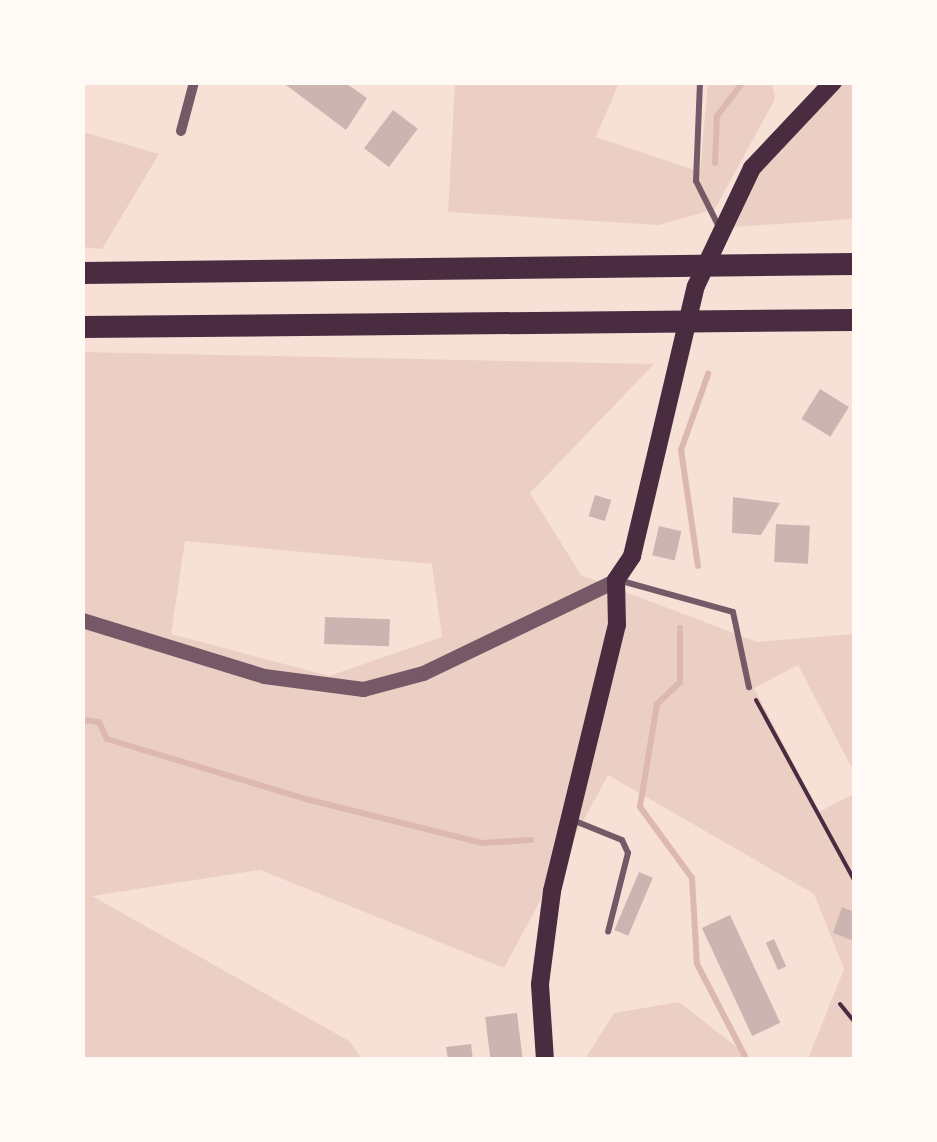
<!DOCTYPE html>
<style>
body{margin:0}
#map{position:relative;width:937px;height:1142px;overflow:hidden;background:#f7e1d7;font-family:Commissioner,sans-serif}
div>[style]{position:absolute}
.green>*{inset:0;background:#ebcfc5}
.stream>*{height:6px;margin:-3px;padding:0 3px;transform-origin:3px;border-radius:3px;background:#dcb8b0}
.building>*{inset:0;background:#ccb4b1;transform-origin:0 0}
.path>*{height:4px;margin:-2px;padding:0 2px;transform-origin:2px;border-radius:2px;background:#4a2c40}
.service>*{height:6px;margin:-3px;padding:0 3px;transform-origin:3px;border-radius:3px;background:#755966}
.minor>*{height:10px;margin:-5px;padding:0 5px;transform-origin:5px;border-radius:5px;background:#755966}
.tertiary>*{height:15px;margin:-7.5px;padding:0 7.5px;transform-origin:7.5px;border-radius:7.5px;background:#755966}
.secondary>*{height:18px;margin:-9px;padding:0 9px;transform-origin:9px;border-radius:9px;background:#4a2c40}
.motorway>*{height:22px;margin:-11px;padding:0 11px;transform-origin:11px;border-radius:11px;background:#4a2c40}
span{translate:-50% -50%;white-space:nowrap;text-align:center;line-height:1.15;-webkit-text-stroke:10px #fffaf5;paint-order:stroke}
.frame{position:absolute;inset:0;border:85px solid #fffaf5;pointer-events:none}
</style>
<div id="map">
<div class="green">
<div style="clip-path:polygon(455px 83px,619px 83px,596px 137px,700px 172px,708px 83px,772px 83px,775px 99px,715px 209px,659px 225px,448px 212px)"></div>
<div style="clip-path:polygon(833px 83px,854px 83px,854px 219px,731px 227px,734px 196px)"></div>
<div style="clip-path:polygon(83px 132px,159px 154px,102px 249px,83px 247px)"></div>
<div style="clip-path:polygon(evenodd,83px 352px,654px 364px,530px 493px,581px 575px,757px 642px,854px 634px,854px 772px,798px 665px,754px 688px,819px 812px,854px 794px,854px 1059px,808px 1059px,844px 969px,814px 894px,608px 775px,504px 968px,260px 870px,92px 896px,349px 1041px,362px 1059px,83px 1060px,83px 352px,185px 541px,432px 564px,442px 637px,329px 676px,171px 634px,185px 541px)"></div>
<div style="clip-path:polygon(679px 1002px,752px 1059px,585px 1059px,614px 1013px)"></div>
</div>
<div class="stream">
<div style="left:715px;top:163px;width:47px;rotate:-87.6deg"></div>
<div style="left:717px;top:116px;width:43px;rotate:-52.6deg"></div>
<div style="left:698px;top:566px;width:117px;rotate:-98.3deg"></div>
<div style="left:681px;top:450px;width:81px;rotate:-70.4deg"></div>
<div style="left:680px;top:628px;width:54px;rotate:90deg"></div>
<div style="left:680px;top:682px;width:32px;rotate:136deg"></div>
<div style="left:657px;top:704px;width:104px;rotate:99.4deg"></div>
<div style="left:640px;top:807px;width:88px;rotate:53.8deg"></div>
<div style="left:692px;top:878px;width:86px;rotate:86.7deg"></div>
<div style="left:697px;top:964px;width:108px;rotate:62.5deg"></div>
<div style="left:82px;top:720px;width:17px;rotate:7deg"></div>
<div style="left:99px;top:722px;width:19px;rotate:65deg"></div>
<div style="left:107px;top:739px;width:208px;rotate:16.8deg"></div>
<div style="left:306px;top:799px;width:181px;rotate:14deg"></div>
<div style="left:482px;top:843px;width:49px;rotate:-3.5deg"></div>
</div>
<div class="building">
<div style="clip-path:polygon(282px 82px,344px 82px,367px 98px,346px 130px)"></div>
<div style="left:393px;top:110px;width:31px;height:48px;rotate:37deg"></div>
<div style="left:820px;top:389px;width:34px;height:35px;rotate:32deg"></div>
<div style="left:595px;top:495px;width:17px;height:22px;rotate:17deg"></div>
<div style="clip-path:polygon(733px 497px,780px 503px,761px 535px,732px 533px)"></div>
<div style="left:776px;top:524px;width:34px;height:38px;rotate:3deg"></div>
<div style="left:659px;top:526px;width:23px;height:30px;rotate:13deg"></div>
<div style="left:325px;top:617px;width:65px;height:27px;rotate:2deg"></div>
<div style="left:639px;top:872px;width:15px;height:63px;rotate:23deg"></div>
<div style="clip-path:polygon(842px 907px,854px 912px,854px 941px,833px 933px)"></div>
<div style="left:730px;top:915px;width:119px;height:31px;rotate:65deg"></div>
<div style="left:774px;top:939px;width:30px;height:9px;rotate:66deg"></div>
<div style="left:517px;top:1013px;width:47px;height:32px;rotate:83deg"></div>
<div style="clip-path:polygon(471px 1044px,473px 1060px,448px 1060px,446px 1047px)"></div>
</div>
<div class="path">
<div style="left:756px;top:700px;width:205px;rotate:61.4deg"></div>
<div style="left:840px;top:1004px;width:22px;rotate:51deg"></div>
</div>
<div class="service">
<div style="left:700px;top:82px;width:99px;rotate:92.3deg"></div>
<div style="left:696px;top:181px;width:49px;rotate:63.4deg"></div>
<div style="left:618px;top:580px;width:119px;rotate:15.5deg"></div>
<div style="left:733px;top:612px;width:77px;rotate:78deg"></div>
<div style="left:570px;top:819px;width:56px;rotate:22deg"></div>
<div style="left:622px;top:840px;width:14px;rotate:65deg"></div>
<div style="left:628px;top:853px;width:81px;rotate:104.2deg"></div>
</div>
<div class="minor">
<div style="left:181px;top:131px;width:51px;rotate:-75.1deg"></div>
</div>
<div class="tertiary">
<div style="left:82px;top:620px;width:190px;rotate:17.1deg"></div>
<div style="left:264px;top:676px;width:100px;rotate:7.5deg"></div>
<div style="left:363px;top:689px;width:62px;rotate:-14.9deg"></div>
<div style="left:423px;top:673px;width:214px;rotate:-25.7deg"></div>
</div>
<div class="secondary">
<div style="left:545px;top:1060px;width:76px;rotate:-93.8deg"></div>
<div style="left:540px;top:984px;width:94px;rotate:-82.6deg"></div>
<div style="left:552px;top:891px;width:274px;rotate:-76.3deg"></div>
<div style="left:617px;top:625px;width:45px;rotate:-91.3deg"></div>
<div style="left:616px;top:580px;width:29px;rotate:-56deg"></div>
<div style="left:632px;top:556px;width:277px;rotate:-76.7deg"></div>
<div style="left:696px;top:286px;width:131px;rotate:-64.6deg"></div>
<div style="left:752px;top:168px;width:118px;rotate:-46.7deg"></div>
</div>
<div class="motorway">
<div style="left:82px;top:273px;width:772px;rotate:-0.67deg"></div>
<div style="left:82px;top:327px;width:772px;rotate:-0.52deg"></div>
</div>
<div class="frame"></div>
</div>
